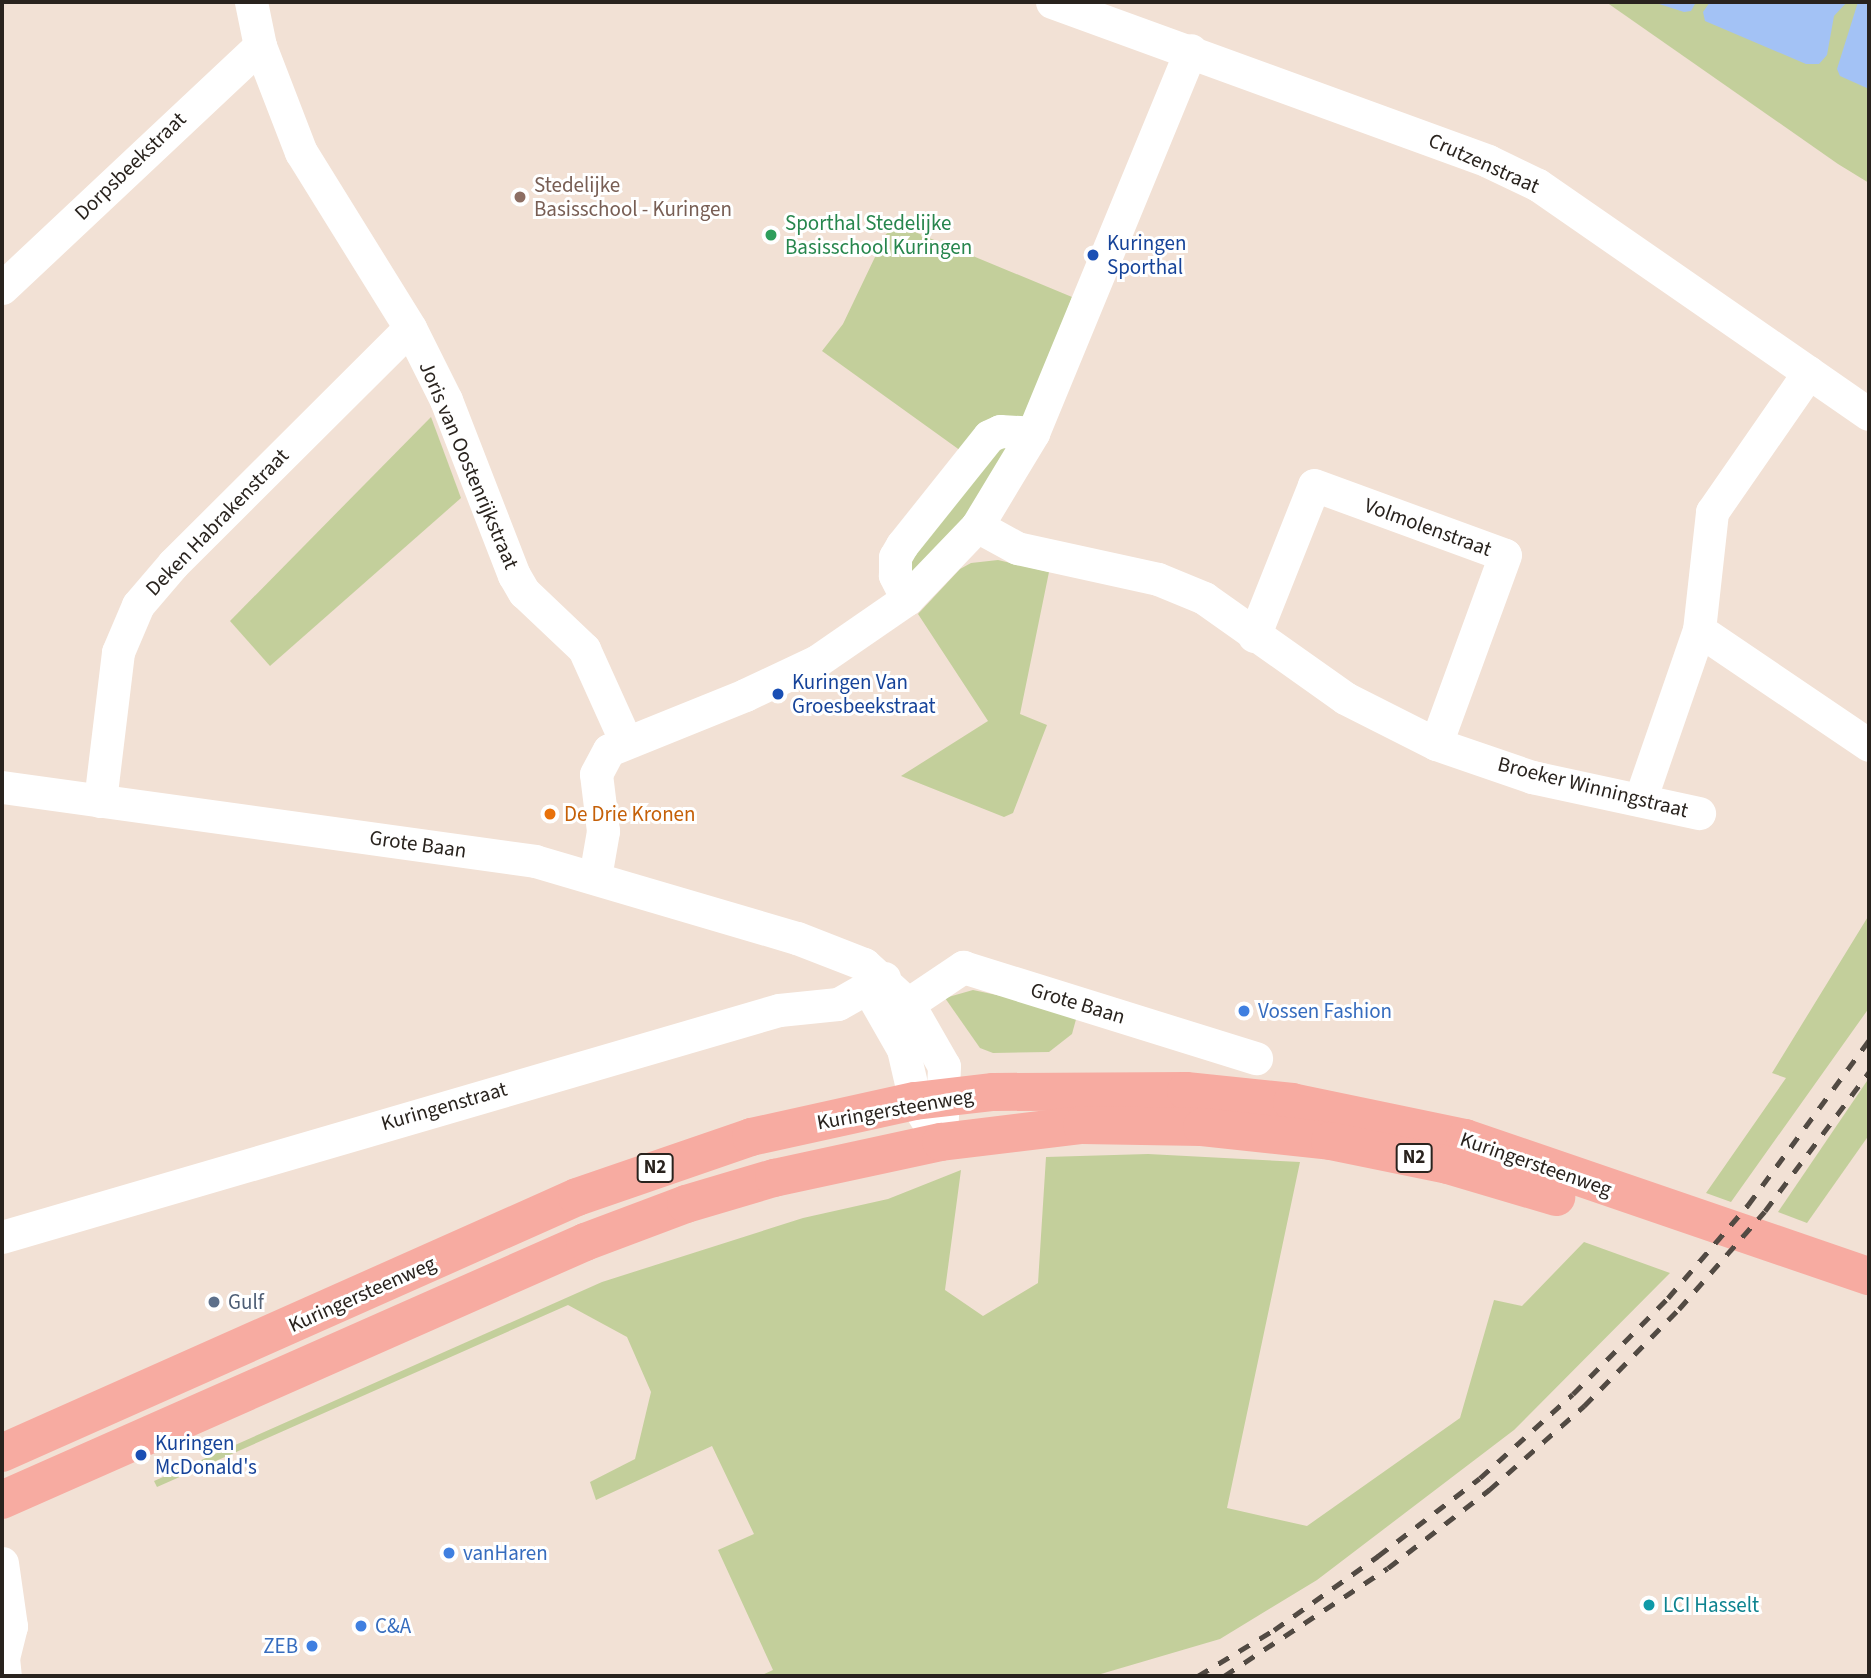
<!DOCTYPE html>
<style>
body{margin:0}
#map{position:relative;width:1871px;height:1678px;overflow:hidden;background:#f2e1d5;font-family:"Source Sans 3",sans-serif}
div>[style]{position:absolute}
.green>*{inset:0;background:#c3cf9b}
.water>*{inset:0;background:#a3c2f5}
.minor>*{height:33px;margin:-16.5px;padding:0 16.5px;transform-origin:16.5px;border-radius:16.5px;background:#fff}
.major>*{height:38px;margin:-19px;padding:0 19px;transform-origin:19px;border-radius:19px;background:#f7aba1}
.rail>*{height:5px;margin-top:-2.5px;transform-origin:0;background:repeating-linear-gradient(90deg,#524a43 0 12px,transparent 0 24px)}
.dots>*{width:19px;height:19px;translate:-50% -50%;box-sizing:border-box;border:4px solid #fff;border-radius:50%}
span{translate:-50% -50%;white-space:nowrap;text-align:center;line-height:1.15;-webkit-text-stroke:6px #fff;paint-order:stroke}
.shield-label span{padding:2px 5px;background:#fff;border:2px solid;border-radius:5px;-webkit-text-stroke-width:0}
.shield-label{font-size:19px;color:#29231e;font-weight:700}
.street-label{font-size:21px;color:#29231e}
.education-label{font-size:21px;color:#785e54}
.left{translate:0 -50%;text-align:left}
.leisure-label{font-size:21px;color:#27864d}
.transit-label{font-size:21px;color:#164399}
.food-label{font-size:21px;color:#c56008}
.shop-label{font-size:21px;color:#366cbe}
.right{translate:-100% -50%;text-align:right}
.service-label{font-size:21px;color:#4e5e75}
.culture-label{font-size:21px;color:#0d838f}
.frame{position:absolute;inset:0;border:4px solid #29231e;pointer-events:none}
</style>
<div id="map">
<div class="green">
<div style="clip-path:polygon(1606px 2px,1869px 2px,1869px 183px,1838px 164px)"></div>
<div style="clip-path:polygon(895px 228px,910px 230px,1072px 297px,1029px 415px,968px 456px,822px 351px,843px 324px,886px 234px)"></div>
<div style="clip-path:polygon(431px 417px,461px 498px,270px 666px,230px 621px)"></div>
<div style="clip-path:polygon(1014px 441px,974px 509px,910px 579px,904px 552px,991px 443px)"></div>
<div style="clip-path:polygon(998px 560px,1049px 572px,1020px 714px,1047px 725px,1013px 813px,1004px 817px,901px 776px,988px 721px,918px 614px,960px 569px,971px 563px)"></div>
<div style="clip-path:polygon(1869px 915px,1869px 1008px,1731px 1202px,1706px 1193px,1786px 1078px,1772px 1073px)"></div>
<div style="clip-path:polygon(973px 990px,1078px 1012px,1072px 1034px,1049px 1052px,993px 1053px,980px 1048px,945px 998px)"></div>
<div style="clip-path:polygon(1869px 1078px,1869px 1135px,1807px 1223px,1778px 1212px)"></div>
<div style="clip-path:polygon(1148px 1154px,1300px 1162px,1227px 1508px,1307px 1526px,1460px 1418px,1494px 1300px,1522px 1306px,1584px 1242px,1670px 1273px,1514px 1430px,1317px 1580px,1220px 1639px,1094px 1676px,760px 1676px,773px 1670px,718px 1550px,754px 1534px,712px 1446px,596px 1500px,590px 1482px,635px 1459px,651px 1392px,627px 1337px,568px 1305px,157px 1487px,154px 1481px,602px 1282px,803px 1218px,888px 1199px,961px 1170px,945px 1290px,983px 1316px,1038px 1283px,1046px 1157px)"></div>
</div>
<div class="water">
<div style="clip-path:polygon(1653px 2px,1696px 2px,1691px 11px,1684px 12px)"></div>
<div style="clip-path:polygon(1710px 2px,1847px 2px,1834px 16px,1827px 55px,1819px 64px,1806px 64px,1705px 21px,1703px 12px)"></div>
<div style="clip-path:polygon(1858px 2px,1869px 2px,1869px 89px,1840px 76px,1837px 69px)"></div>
</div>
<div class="minor">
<div style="left:251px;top:2px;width:45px;rotate:78.4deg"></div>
<div style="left:260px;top:46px;width:114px;rotate:68.9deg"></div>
<div style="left:301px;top:152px;width:207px;rotate:58.2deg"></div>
<div style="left:410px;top:328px;width:80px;rotate:63.4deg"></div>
<div style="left:446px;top:400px;width:188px;rotate:68.8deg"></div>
<div style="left:514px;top:575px;width:20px;rotate:60deg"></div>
<div style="left:524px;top:592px;width:83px;rotate:43.5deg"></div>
<div style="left:584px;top:649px;width:100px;rotate:65.7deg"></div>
<div style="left:1052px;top:2px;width:464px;rotate:20deg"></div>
<div style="left:1488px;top:161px;width:55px;rotate:25.6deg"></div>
<div style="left:1538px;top:185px;width:402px;rotate:34.7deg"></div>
<div style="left:2px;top:288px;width:354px;rotate:-43.2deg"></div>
<div style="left:977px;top:526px;width:46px;rotate:28.8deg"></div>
<div style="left:1017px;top:548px;width:144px;rotate:12.4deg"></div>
<div style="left:1158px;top:579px;width:50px;rotate:22.4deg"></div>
<div style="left:1204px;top:598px;width:173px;rotate:35.3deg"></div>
<div style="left:1345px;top:698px;width:102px;rotate:26.8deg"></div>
<div style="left:1436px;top:744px;width:102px;rotate:19deg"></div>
<div style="left:1532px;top:777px;width:171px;rotate:12.2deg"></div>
<div style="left:907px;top:599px;width:27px;rotate:-117deg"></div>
<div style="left:895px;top:575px;width:18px;rotate:-90deg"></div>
<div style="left:895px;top:557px;width:14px;rotate:-60deg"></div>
<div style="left:902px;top:545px;width:139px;rotate:-51.4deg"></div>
<div style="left:989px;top:436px;width:12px;rotate:-24deg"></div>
<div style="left:1000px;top:431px;width:33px;rotate:3deg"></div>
<div style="left:1699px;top:630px;width:205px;rotate:34.1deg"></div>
<div style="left:1254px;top:636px;width:162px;rotate:-68.3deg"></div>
<div style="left:1314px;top:485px;width:203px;rotate:20.1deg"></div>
<div style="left:1505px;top:555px;width:201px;rotate:110.1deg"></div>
<div style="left:2px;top:787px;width:538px;rotate:7.9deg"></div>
<div style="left:535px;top:861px;width:273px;rotate:16.4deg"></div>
<div style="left:797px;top:938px;width:72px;rotate:21.2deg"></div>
<div style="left:864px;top:964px;width:61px;rotate:42.3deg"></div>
<div style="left:909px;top:1005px;width:70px;rotate:60.2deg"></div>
<div style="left:944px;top:1066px;width:76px;rotate:92.3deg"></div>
<div style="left:1640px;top:800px;width:180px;rotate:-70.9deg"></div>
<div style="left:1699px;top:630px;width:119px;rotate:-83.7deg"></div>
<div style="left:1712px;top:512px;width:170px;rotate:-55.3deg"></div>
<div style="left:100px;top:801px;width:150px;rotate:-83.1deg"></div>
<div style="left:118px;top:652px;width:51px;rotate:-66.9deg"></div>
<div style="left:138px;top:605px;width:54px;rotate:-49.5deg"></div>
<div style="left:173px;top:564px;width:334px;rotate:-44.9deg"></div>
<div style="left:595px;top:877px;width:47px;rotate:-80.1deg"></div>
<div style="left:603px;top:831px;width:57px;rotate:-97deg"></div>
<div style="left:596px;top:774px;width:27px;rotate:-62deg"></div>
<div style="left:609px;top:750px;width:147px;rotate:-22deg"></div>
<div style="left:745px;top:695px;width:80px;rotate:-25.3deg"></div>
<div style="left:817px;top:661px;width:109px;rotate:-34.6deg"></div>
<div style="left:907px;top:599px;width:101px;rotate:-46.2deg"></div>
<div style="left:977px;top:526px;width:109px;rotate:-58.9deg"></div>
<div style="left:1033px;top:433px;width:414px;rotate:-67.6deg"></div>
<div style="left:875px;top:1000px;width:56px;rotate:60.3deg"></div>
<div style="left:903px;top:1049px;width:53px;rotate:77deg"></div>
<div style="left:915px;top:1101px;width:25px;rotate:58deg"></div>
<div style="left:887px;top:1018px;width:92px;rotate:-33.9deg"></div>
<div style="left:963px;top:967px;width:307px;rotate:17.3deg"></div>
<div style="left:2px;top:1237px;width:809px;rotate:-16.29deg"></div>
<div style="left:779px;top:1010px;width:59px;rotate:-5.8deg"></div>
<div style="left:838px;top:1004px;width:53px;rotate:-29.5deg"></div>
<div style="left:2px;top:1563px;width:64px;rotate:81.9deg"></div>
<div style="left:11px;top:1626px;width:33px;rotate:104deg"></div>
<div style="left:3px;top:1658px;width:18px;rotate:84deg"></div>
</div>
<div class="major">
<div style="left:2px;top:1453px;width:629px;rotate:-24deg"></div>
<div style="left:577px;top:1197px;width:184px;rotate:-19deg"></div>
<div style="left:751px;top:1137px;width:168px;rotate:-12.4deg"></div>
<div style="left:915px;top:1101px;width:79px;rotate:-6.6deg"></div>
<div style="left:993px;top:1092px;width:193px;rotate:-0.3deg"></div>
<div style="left:1186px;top:1091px;width:107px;rotate:5.9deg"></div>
<div style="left:1292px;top:1102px;width:177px;rotate:11.8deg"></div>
<div style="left:1465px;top:1138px;width:427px;rotate:18.9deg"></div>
<div style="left:2px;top:1500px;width:638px;rotate:-23.87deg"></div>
<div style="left:585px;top:1242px;width:108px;rotate:-20.6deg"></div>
<div style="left:686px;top:1204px;width:92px;rotate:-16.5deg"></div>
<div style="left:774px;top:1178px;width:171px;rotate:-12.2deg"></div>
<div style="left:941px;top:1142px;width:142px;rotate:-6.9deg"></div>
<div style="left:1082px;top:1125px;width:120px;rotate:1deg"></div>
<div style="left:1202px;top:1127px;width:129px;rotate:6.2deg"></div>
<div style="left:1330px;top:1141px;width:120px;rotate:11.5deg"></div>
<div style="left:1448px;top:1165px;width:113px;rotate:16.5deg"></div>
</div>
<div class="rail">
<div style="left:1198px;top:1676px;width:89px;rotate:-31.2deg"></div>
<div style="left:1274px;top:1630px;width:128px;rotate:-35.4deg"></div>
<div style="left:1378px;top:1556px;width:128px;rotate:-37.4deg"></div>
<div style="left:1480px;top:1478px;width:125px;rotate:-42.1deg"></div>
<div style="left:1573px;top:1394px;width:135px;rotate:-45.3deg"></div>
<div style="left:1668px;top:1298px;width:123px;rotate:-49.3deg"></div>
<div style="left:1748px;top:1205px;width:205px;rotate:-53.7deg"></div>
<div style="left:1224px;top:1676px;width:196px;rotate:-33.4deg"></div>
<div style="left:1388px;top:1568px;width:128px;rotate:-37.7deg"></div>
<div style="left:1489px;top:1490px;width:127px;rotate:-41.5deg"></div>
<div style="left:1584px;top:1406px;width:136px;rotate:-45.6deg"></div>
<div style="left:1679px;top:1309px;width:130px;rotate:-48.7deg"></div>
<div style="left:1765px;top:1211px;width:174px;rotate:-53.2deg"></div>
</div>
<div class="dots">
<div style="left:520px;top:197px;background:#8d6e63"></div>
<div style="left:771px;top:235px;background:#2e9e5b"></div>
<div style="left:1093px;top:255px;background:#1a4fb4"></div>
<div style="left:778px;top:694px;background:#1a4fb4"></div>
<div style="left:550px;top:814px;background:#e8710a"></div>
<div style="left:1244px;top:1011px;background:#3f7fe0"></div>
<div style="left:214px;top:1302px;background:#5c6f8a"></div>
<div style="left:141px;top:1455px;background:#1a4fb4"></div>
<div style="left:449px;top:1553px;background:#3f7fe0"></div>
<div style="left:1649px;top:1605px;background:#0f9aa8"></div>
<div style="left:361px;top:1626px;background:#3f7fe0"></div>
<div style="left:312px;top:1646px;background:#3f7fe0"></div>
</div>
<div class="shield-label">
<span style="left:1414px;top:1158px">N2</span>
<span style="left:655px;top:1168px">N2</span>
</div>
<div class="street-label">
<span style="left:1484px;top:163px;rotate:24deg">Crutzenstraat</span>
<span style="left:130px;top:166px;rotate:-44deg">Dorpsbeekstraat</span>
<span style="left:469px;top:465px;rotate:67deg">Joris van Oostenrijkstraat</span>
<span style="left:217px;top:522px;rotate:-46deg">Deken Habrakenstraat</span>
<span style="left:1428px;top:527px;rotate:20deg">Volmolenstraat</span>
<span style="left:1593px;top:787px;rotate:14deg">Broeker Winningstraat</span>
<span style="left:418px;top:844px;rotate:8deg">Grote Baan</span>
<span style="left:1078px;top:1003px;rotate:17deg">Grote Baan</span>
<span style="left:444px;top:1106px;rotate:-16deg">Kuringenstraat</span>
<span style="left:895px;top:1109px;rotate:-10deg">Kuringersteenweg</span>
<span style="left:1536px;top:1164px;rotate:19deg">Kuringersteenweg</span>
<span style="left:362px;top:1294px;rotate:-24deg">Kuringersteenweg</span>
</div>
<div class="education-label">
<span class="left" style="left:534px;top:197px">Stedelijke<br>Basisschool - Kuringen</span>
</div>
<div class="leisure-label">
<span class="left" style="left:785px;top:235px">Sporthal Stedelijke<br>Basisschool Kuringen</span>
</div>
<div class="transit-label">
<span class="left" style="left:1107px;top:255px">Kuringen<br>Sporthal</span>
<span class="left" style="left:792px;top:694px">Kuringen Van<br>Groesbeekstraat</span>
<span class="left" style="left:155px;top:1455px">Kuringen<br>McDonald's</span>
</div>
<div class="food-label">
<span class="left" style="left:564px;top:814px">De Drie Kronen</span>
</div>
<div class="shop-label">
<span class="left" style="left:1258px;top:1011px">Vossen Fashion</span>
<span class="left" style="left:463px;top:1553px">vanHaren</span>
<span class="left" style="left:375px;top:1626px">C&amp;A</span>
<span class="right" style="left:298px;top:1646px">ZEB</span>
</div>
<div class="service-label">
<span class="left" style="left:228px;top:1302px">Gulf</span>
</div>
<div class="culture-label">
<span class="left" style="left:1663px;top:1605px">LCI Hasselt</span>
</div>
<div class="frame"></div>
</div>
